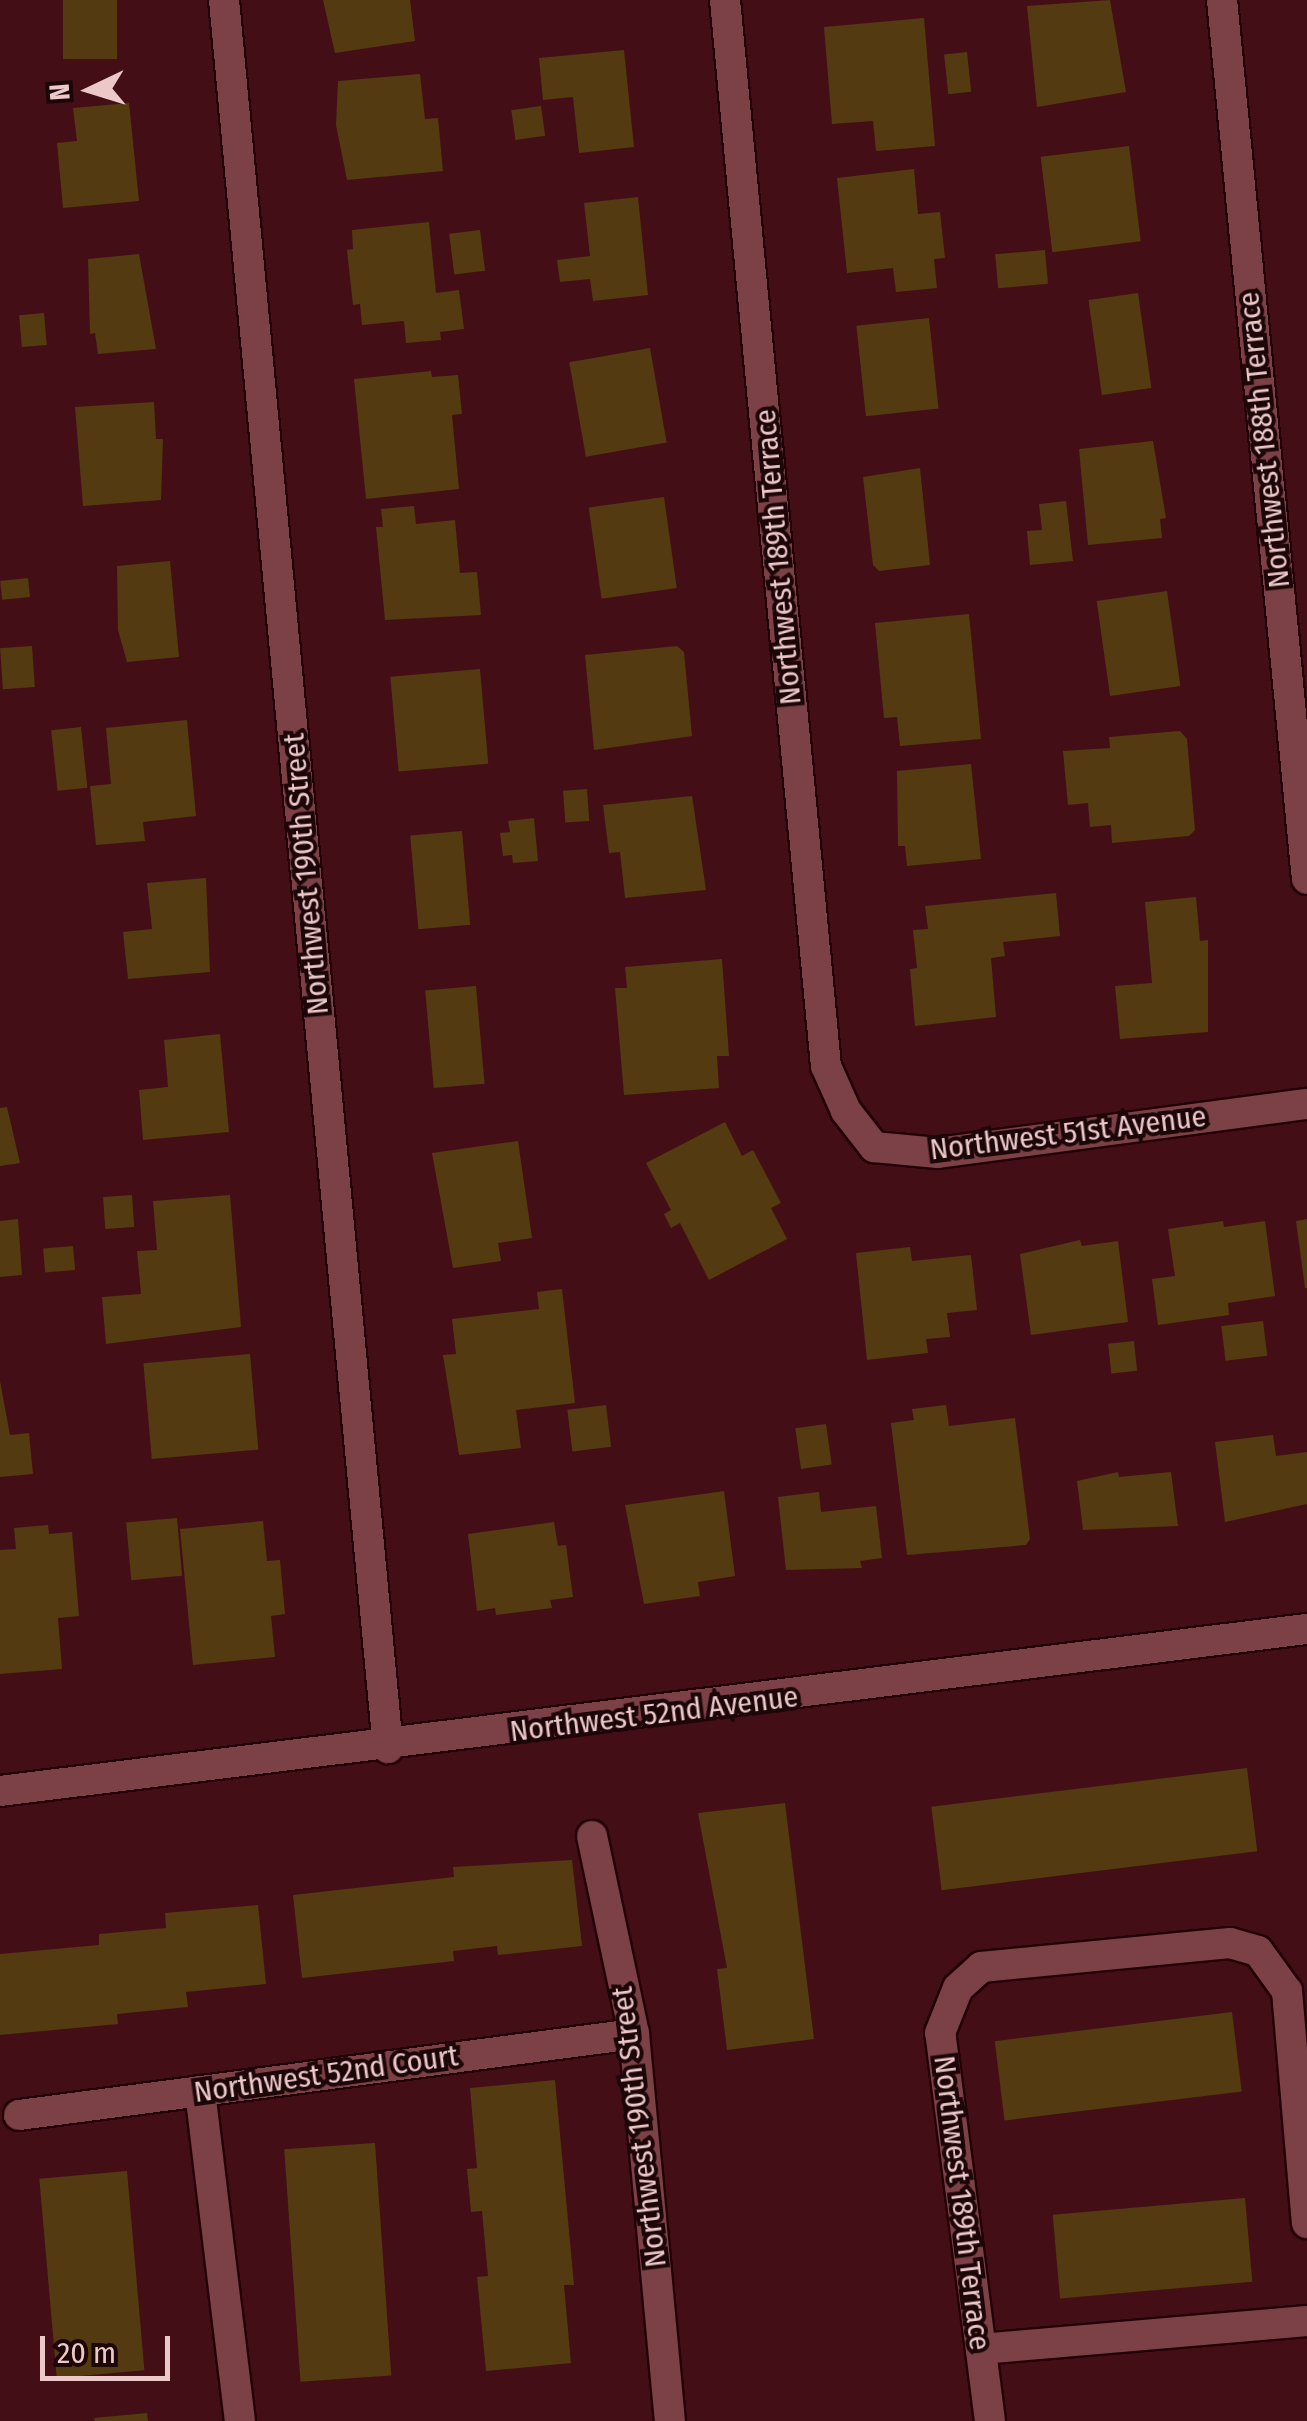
<!DOCTYPE html>
<style>
body{margin:0}
#map{position:relative;width:1307px;height:2421px;overflow:hidden;background:#440e17;font-family:"Fira Sans Condensed",sans-serif}
div>[style]{position:absolute}
.building>*{inset:0;background:#533a11;transform-origin:0 0}
.roads{filter:drop-shadow(2px 0 #230005) drop-shadow(-2px 0 #230005) drop-shadow(0 2px #230005) drop-shadow(0 -2px #230005)}
.minor>*{height:30px;margin:-15px;padding:0 15px;transform-origin:15px;border-radius:15px;background:#7c4146}
span{translate:-50% -50%;white-space:nowrap;text-align:center;line-height:1.15;-webkit-text-stroke:8px #1c0608;paint-order:stroke}
.street-label{font-size:30px;color:#ecc8c9}
.north{position:absolute;left:40px;top:40px;width:100px;height:100px;-webkit-text-stroke:8px #1c0608;paint-order:stroke;rotate:266deg;font-size:28px;font-weight:700;line-height:40px;text-align:center;color:#ecc8c9}
.north::after{content:'';display:block;margin:auto;width:35px;height:45px;background:#ecc8c9;clip-path:polygon(50% 0,100% 100%,50% 72%,0 100%)}
.scale{position:absolute;left:40px;top:2336px;width:130px;height:45px;box-sizing:border-box;border:5px solid #ecc8c9;border-top:0;padding-left:12px;font-size:30px;line-height:35px;white-space:nowrap;color:#ecc8c9;-webkit-text-stroke:8px #1c0608;paint-order:stroke}
</style>
<div id="map">
<div class="building">
<div style="left:63px;top:0;width:54px;height:59px"></div>
<div style="clip-path:polygon(323px 0,410px 0,415px 41px,335px 53px)"></div>
<div style="clip-path:polygon(1110px 0,1126px 92px,1037px 107px,1027px 6px)"></div>
<div style="clip-path:polygon(924px 18px,935px 146px,876px 151px,873px 121px,832px 124px,824px 27px)"></div>
<div style="clip-path:polygon(624px 50px,634px 147px,579px 153px,573px 97px,543px 100px,539px 58px)"></div>
<div style="left:967px;top:52px;width:40px;height:23px;rotate:84deg"></div>
<div style="clip-path:polygon(420px 74px,425px 119px,438px 118px,443px 171px,347px 180px,336px 125px,338px 81px)"></div>
<div style="clip-path:polygon(129px 103px,139px 201px,63px 208px,57px 143px,77px 141px,73px 108px)"></div>
<div style="left:541px;top:106px;width:30px;height:30px;rotate:82deg"></div>
<div style="left:1129px;top:146px;width:96px;height:89px;rotate:83deg"></div>
<div style="clip-path:polygon(914px 169px,918px 214px,940px 212px,945px 258px,934px 259px,937px 288px,896px 292px,893px 268px,847px 273px,837px 178px)"></div>
<div style="clip-path:polygon(638px 197px,648px 295px,593px 301px,590px 279px,560px 282px,557px 260px,590px 256px,584px 203px)"></div>
<div style="clip-path:polygon(429px 222px,436px 293px,459px 290px,464px 329px,440px 332px,441px 340px,406px 343px,404px 321px,362px 325px,360px 304px,353px 305px,347px 250px,353px 249px,352px 230px)"></div>
<div style="left:480px;top:230px;width:41px;height:31px;rotate:83deg"></div>
<div style="left:1045px;top:250px;width:34px;height:50px;rotate:85deg"></div>
<div style="clip-path:polygon(139px 254px,156px 349px,98px 354px,95px 333px,90px 334px,88px 259px)"></div>
<div style="left:1138px;top:293px;width:96px;height:50px;rotate:82deg"></div>
<div style="left:44px;top:313px;width:32px;height:25px;rotate:85deg"></div>
<div style="left:929px;top:318px;width:91px;height:73px;rotate:84deg"></div>
<div style="left:650px;top:348px;width:96px;height:82px;rotate:80deg"></div>
<div style="clip-path:polygon(431px 371px,432px 377px,458px 375px,462px 414px,452px 415px,459px 489px,366px 499px,354px 379px)"></div>
<div style="clip-path:polygon(154px 402px,156px 439px,163px 439px,161px 500px,83px 506px,75px 407px)"></div>
<div style="clip-path:polygon(1153px 441px,1166px 518px,1160px 519px,1162px 538px,1088px 545px,1079px 449px)"></div>
<div style="clip-path:polygon(920px 468px,930px 565px,879px 571px,873px 565px,863px 477px)"></div>
<div style="left:664px;top:497px;width:92px;height:76px;rotate:82deg"></div>
<div style="clip-path:polygon(1066px 501px,1073px 561px,1030px 565px,1027px 531px,1042px 530px,1039px 504px)"></div>
<div style="clip-path:polygon(414px 506px,416px 524px,455px 520px,460px 573px,477px 572px,481px 615px,385px 620px,376px 527px,383px 527px,381px 509px)"></div>
<div style="clip-path:polygon(170px 561px,179px 657px,127px 662px,118px 630px,117px 566px)"></div>
<div style="left:28px;top:578px;width:19px;height:28px;rotate:84deg"></div>
<div style="left:1167px;top:591px;width:96px;height:71px;rotate:82deg"></div>
<div style="clip-path:polygon(969px 614px,981px 739px,900px 746px,897px 717px,884px 718px,875px 623px)"></div>
<div style="left:32px;top:646px;width:41px;height:32px;rotate:86deg"></div>
<div style="clip-path:polygon(677px 646px,684px 652px,692px 736px,594px 750px,585px 655px)"></div>
<div style="left:480px;top:669px;width:95px;height:90px;rotate:85deg"></div>
<div style="clip-path:polygon(187px 720px,196px 816px,143px 822px,145px 841px,96px 845px,90px 786px,111px 784px,106px 728px)"></div>
<div style="left:81px;top:727px;width:61px;height:30px;rotate:84deg"></div>
<div style="clip-path:polygon(1180px 731px,1187px 739px,1195px 830px,1189px 836px,1112px 843px,1111px 825px,1090px 827px,1088px 803px,1068px 805px,1063px 751px,1110px 748px,1109px 737px)"></div>
<div style="clip-path:polygon(971px 764px,981px 859px,907px 866px,905px 846px,898px 846px,897px 771px)"></div>
<div style="left:587px;top:789px;width:32px;height:24px;rotate:86deg"></div>
<div style="clip-path:polygon(692px 796px,706px 890px,625px 898px,620px 852px,609px 853px,603px 805px)"></div>
<div style="clip-path:polygon(534px 818px,538px 861px,513px 863px,512px 855px,503px 856px,500px 833px,510px 832px,508px 821px)"></div>
<div style="left:462px;top:831px;width:94px;height:52px;rotate:85deg"></div>
<div style="clip-path:polygon(206px 878px,210px 972px,128px 979px,123px 932px,152px 929px,147px 883px)"></div>
<div style="clip-path:polygon(1056px 893px,1060px 936px,1003px 942px,1005px 956px,991px 958px,996px 1017px,915px 1026px,910px 969px,917px 968px,913px 930px,928px 929px,925px 906px)"></div>
<div style="clip-path:polygon(1196px 897px,1200px 941px,1208px 940px,1208px 1032px,1120px 1039px,1115px 986px,1152px 983px,1145px 902px)"></div>
<div style="clip-path:polygon(722px 959px,729px 1056px,717px 1056px,719px 1088px,624px 1095px,615px 988px,627px 988px,625px 967px)"></div>
<div style="left:476px;top:986px;width:98px;height:51px;rotate:85deg"></div>
<div style="clip-path:polygon(220px 1034px,229px 1132px,143px 1140px,139px 1090px,168px 1087px,164px 1040px)"></div>
<div style="clip-path:polygon(7px 1107px,20px 1163px,0 1166px,0 1108px)"></div>
<div style="clip-path:polygon(725px 1122px,742px 1156px,753px 1150px,781px 1203px,771px 1208px,787px 1239px,709px 1280px,680px 1223px,671px 1228px,664px 1214px,671px 1210px,646px 1163px)"></div>
<div style="clip-path:polygon(518px 1141px,532px 1238px,498px 1243px,501px 1261px,453px 1268px,432px 1153px)"></div>
<div style="left:132px;top:1195px;width:32px;height:29px;rotate:86deg"></div>
<div style="clip-path:polygon(230px 1195px,241px 1327px,106px 1344px,102px 1297px,141px 1294px,137px 1251px,157px 1250px,153px 1201px)"></div>
<div style="clip-path:polygon(18px 1219px,22px 1275px,0 1277px,0 1221px)"></div>
<div style="clip-path:polygon(1307px 1219px,1307px 1288px,1305px 1288px,1296px 1221px)"></div>
<div style="clip-path:polygon(1223px 1221px,1224px 1227px,1265px 1221px,1275px 1296px,1228px 1303px,1229px 1315px,1158px 1325px,1152px 1279px,1175px 1276px,1168px 1229px)"></div>
<div style="clip-path:polygon(1080px 1240px,1082px 1246px,1118px 1241px,1128px 1322px,1031px 1335px,1020px 1254px)"></div>
<div style="left:73px;top:1246px;width:24px;height:30px;rotate:85deg"></div>
<div style="clip-path:polygon(910px 1247px,912px 1261px,971px 1255px,977px 1310px,947px 1313px,950px 1337px,926px 1339px,928px 1353px,867px 1360px,856px 1253px)"></div>
<div style="clip-path:polygon(562px 1289px,575px 1403px,516px 1410px,521px 1448px,459px 1455px,443px 1355px,456px 1354px,452px 1319px,539px 1309px,537px 1292px)"></div>
<div style="left:1263px;top:1321px;width:35px;height:42px;rotate:83deg"></div>
<div style="left:1134px;top:1341px;width:30px;height:26px;rotate:84deg"></div>
<div style="left:250px;top:1354px;width:96px;height:107px;rotate:85deg"></div>
<div style="clip-path:polygon(0 1381px,10px 1435px,29px 1433px,33px 1474px,0 1477px)"></div>
<div style="left:606px;top:1405px;width:42px;height:39px;rotate:83deg"></div>
<div style="clip-path:polygon(946px 1405px,949px 1426px,1015px 1418px,1030px 1539px,1026px 1545px,907px 1555px,891px 1423px,914px 1420px,912px 1409px)"></div>
<div style="left:826px;top:1424px;width:41px;height:31px;rotate:82deg"></div>
<div style="clip-path:polygon(1273px 1435px,1276px 1456px,1307px 1452px,1307px 1504px,1225px 1522px,1215px 1442px)"></div>
<div style="clip-path:polygon(1118px 1472px,1119px 1477px,1171px 1472px,1178px 1526px,1083px 1530px,1077px 1481px)"></div>
<div style="clip-path:polygon(724px 1491px,735px 1576px,698px 1582px,700px 1596px,644px 1604px,625px 1505px)"></div>
<div style="clip-path:polygon(819px 1492px,821px 1512px,876px 1506px,882px 1558px,860px 1561px,862px 1568px,786px 1570px,778px 1497px)"></div>
<div style="left:177px;top:1518px;width:58px;height:51px;rotate:85deg"></div>
<div style="clip-path:polygon(263px 1521px,267px 1561px,280px 1560px,285px 1614px,271px 1616px,275px 1657px,193px 1665px,180px 1529px)"></div>
<div style="clip-path:polygon(554px 1522px,558px 1546px,566px 1545px,573px 1597px,550px 1600px,552px 1608px,496px 1615px,495px 1608px,477px 1611px,468px 1534px)"></div>
<div style="clip-path:polygon(48px 1525px,49px 1534px,72px 1532px,79px 1616px,58px 1618px,62px 1669px,0 1674px,0 1550px,16px 1549px,14px 1528px)"></div>
<div style="left:1247px;top:1768px;width:84px;height:318px;rotate:83deg"></div>
<div style="clip-path:polygon(785px 1803px,814px 2039px,727px 2050px,717px 1969px,727px 1968px,698px 1813px)"></div>
<div style="clip-path:polygon(572px 1860px,582px 1946px,498px 1955px,497px 1946px,453px 1951px,454px 1961px,302px 1978px,293px 1895px,454px 1877px,453px 1867px)"></div>
<div style="clip-path:polygon(258px 1905px,266px 1984px,186px 1992px,188px 2007px,117px 2014px,118px 2024px,0 2035px,0 1954px,99px 1945px,99px 1934px,166px 1928px,165px 1913px)"></div>
<div style="left:1232px;top:2012px;width:80px;height:239px;rotate:83deg"></div>
<div style="clip-path:polygon(555px 2080px,574px 2285px,564px 2285px,571px 2363px,486px 2371px,477px 2277px,488px 2276px,482px 2211px,471px 2212px,467px 2169px,477px 2168px,470px 2088px)"></div>
<div style="left:375px;top:2143px;width:233px;height:91px;rotate:86deg"></div>
<div style="left:127px;top:2171px;width:200px;height:88px;rotate:85deg"></div>
<div style="left:1245px;top:2198px;width:84px;height:193px;rotate:85deg"></div>
<div style="clip-path:polygon(147px 2413px,148px 2421px,95px 2421px,94px 2418px)"></div>
</div>
<div class="roads">
<div class="minor">
<div style="left:224px;top:0;width:1756px;rotate:84.64deg"></div>
<div style="left:725px;top:0;width:1071px;rotate:84.59deg"></div>
<div style="left:826px;top:1066px;width:49px;rotate:66deg"></div>
<div style="left:846px;top:1111px;width:46px;rotate:52.1deg"></div>
<div style="left:874px;top:1147px;width:64px;rotate:5.4deg"></div>
<div style="left:938px;top:1153px;width:372px;rotate:-7.6deg"></div>
<div style="left:1222px;top:0;width:883px;rotate:84.48deg"></div>
<div style="left:0;top:1791px;width:1317px;rotate:-7.07deg"></div>
<div style="left:592px;top:1836px;width:202px;rotate:78deg"></div>
<div style="left:634px;top:2034px;width:389px;rotate:84.7deg"></div>
<div style="left:200px;top:2091px;width:332px;rotate:83.1deg"></div>
<div style="left:19px;top:2115px;width:620px;rotate:-7.5deg"></div>
<div style="left:981px;top:2349px;width:327px;rotate:-4.9deg"></div>
<div style="left:990px;top:2421px;width:391px;rotate:-97.3deg"></div>
<div style="left:940px;top:2033px;width:48px;rotate:-68.2deg"></div>
<div style="left:958px;top:1988px;width:31px;rotate:-42deg"></div>
<div style="left:981px;top:1967px;width:250px;rotate:-5.5deg"></div>
<div style="left:1230px;top:1943px;width:29px;rotate:16deg"></div>
<div style="left:1258px;top:1951px;width:49px;rotate:54.1deg"></div>
<div style="left:1287px;top:1991px;width:233px;rotate:85.1deg"></div>
</div>
</div>
<div class="street-label">
<span style="left:1264px;top:440px;rotate:-96deg">Northwest 188th Terrace</span>
<span style="left:778px;top:557px;rotate:-95deg">Northwest 189th Terrace</span>
<span style="left:306px;top:874px;rotate:-95deg">Northwest 190th Street</span>
<span style="left:1068px;top:1133px;rotate:-7deg">Northwest 51st Avenue</span>
<span style="left:654px;top:1714px;rotate:-7deg">Northwest 52nd Avenue</span>
<span style="left:326px;top:2074px;rotate:-8deg">Northwest 52nd Court</span>
<span style="left:639px;top:2127px;rotate:-97deg">Northwest 190th Street</span>
<span style="left:962px;top:2203px;rotate:83deg">Northwest 189th Terrace</span>
</div>
<div class="north">N</div>
<div class="scale">20 m</div>
</div>
